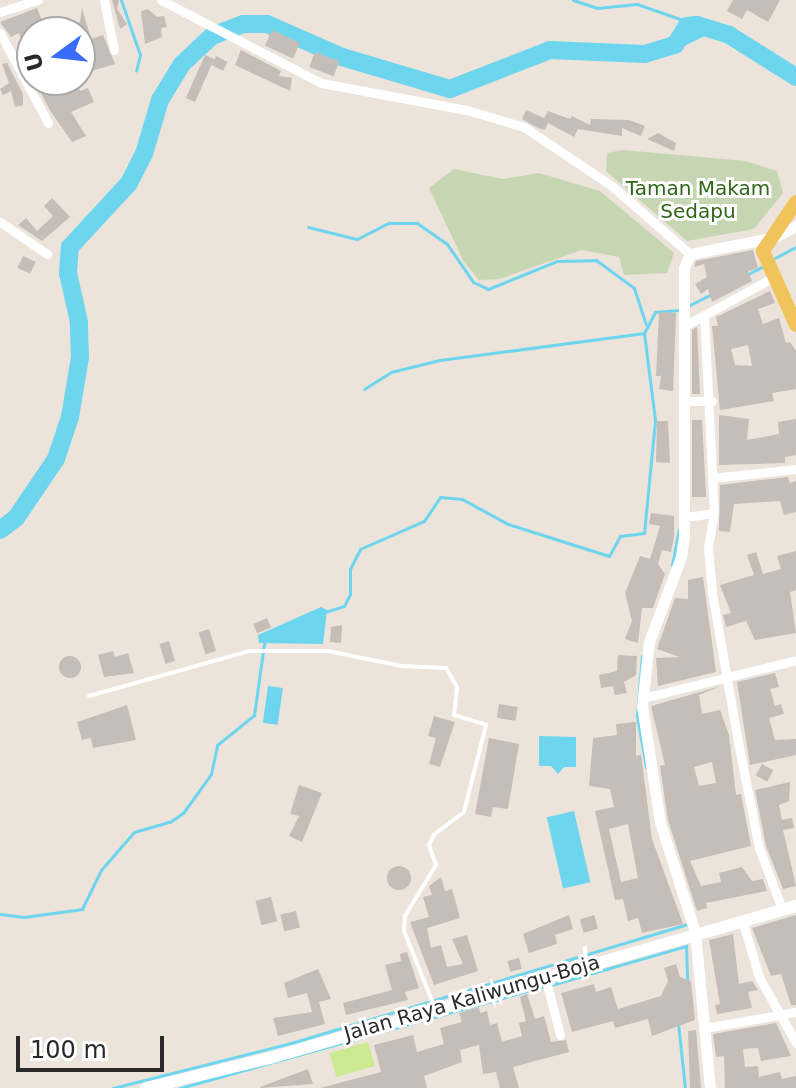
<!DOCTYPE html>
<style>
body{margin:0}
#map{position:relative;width:796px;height:1088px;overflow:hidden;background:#ece3db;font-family:"DejaVu Sans",sans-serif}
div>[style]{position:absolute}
.cemetery>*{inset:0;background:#c6d6b2}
.pitch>*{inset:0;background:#cbea92;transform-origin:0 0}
.water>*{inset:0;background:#6dd6ee;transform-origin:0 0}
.stream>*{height:3px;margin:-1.5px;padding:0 1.5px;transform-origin:1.5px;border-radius:1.5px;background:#6dd6ee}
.canal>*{height:10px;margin:-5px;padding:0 5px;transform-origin:5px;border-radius:5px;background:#6dd6ee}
.river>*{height:18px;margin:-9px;padding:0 9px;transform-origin:9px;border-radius:9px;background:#6dd6ee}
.building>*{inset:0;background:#c4bdb8;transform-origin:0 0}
.round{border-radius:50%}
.service>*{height:4px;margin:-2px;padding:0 2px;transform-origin:2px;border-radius:2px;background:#fff}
.minor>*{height:9px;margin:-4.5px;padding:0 4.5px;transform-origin:4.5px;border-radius:4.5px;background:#fff}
.tertiary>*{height:11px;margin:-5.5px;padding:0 5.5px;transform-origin:5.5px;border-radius:5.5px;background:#fff}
.secondary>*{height:12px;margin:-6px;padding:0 6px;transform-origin:6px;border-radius:6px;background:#fff}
.primary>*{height:14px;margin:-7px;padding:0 7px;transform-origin:7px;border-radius:7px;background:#f1c35b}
span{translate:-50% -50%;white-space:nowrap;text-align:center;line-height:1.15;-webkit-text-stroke:6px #fff;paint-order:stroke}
.park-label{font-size:20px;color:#2f6619}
.street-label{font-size:20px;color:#292929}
.north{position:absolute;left:16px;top:16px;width:80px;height:80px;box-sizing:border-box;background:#fff;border:2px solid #a9a9a9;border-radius:50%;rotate:255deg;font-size:22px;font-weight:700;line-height:32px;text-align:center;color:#292929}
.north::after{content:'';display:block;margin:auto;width:28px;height:36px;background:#3a6cfa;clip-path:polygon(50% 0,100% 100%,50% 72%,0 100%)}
.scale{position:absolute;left:16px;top:1036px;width:148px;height:36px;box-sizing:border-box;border:4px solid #292929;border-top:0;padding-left:10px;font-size:24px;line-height:28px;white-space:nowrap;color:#292929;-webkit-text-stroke:6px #fff;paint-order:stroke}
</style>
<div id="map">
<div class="cemetery">
<div style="clip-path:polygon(623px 150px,746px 161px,777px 171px,783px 193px,754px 229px,687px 241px,606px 171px,607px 153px)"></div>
<div style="clip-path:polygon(454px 169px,503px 179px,539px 173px,600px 191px,674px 253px,667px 273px,624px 275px,619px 257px,582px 250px,499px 279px,479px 280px,464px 262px,429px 188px)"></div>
</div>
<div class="pitch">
<div style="left:368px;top:1042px;width:25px;height:40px;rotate:74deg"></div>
</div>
<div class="water">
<div style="clip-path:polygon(321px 607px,327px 610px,323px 644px,259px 643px,258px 635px)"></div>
<div style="left:268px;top:686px;width:15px;height:37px;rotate:8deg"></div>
<div style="clip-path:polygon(539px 736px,576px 737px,576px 767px,564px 767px,558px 774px,551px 766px,539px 766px)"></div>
<div style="left:574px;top:811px;width:73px;height:28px;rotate:77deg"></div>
</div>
<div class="stream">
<div style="left:121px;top:0;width:58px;rotate:70.9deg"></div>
<div style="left:140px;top:55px;width:16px;rotate:104deg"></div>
<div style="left:573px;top:0;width:25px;rotate:18deg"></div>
<div style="left:597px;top:8px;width:40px;rotate:-5.7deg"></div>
<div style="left:637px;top:4px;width:64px;rotate:19.3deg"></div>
<div style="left:308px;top:227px;width:50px;rotate:13.8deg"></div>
<div style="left:357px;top:239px;width:36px;rotate:-27deg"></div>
<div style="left:389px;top:223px;width:28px"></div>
<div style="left:417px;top:223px;width:37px;rotate:35deg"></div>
<div style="left:447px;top:244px;width:46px;rotate:55.6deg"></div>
<div style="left:473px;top:282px;width:17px;rotate:25deg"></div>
<div style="left:488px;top:289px;width:74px;rotate:-22.1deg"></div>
<div style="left:557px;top:261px;width:39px;rotate:-1deg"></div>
<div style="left:596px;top:260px;width:47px;rotate:36.4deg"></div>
<div style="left:634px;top:288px;width:38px;rotate:72deg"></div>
<div style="left:773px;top:259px;width:26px;rotate:-28deg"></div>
<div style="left:746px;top:275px;width:20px;rotate:-27deg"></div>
<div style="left:686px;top:307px;width:28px;rotate:-27deg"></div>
<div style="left:364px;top:389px;width:32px;rotate:-32deg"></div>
<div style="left:391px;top:372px;width:50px;rotate:-13.8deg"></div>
<div style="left:440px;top:360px;width:206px;rotate:-7.5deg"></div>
<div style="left:672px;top:565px;width:36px;rotate:-79deg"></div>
<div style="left:325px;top:612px;width:20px;rotate:-18deg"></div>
<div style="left:344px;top:606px;width:13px;rotate:-63deg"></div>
<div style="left:350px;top:594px;width:25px;rotate:-90deg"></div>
<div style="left:350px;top:569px;width:22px;rotate:-63deg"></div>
<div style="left:360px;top:549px;width:70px;rotate:-23.6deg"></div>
<div style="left:424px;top:521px;width:29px;rotate:-56deg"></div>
<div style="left:440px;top:497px;width:22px;rotate:5deg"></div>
<div style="left:462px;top:499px;width:52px;rotate:28.5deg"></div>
<div style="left:508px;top:524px;width:106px;rotate:17.6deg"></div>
<div style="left:609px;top:556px;width:23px;rotate:-61deg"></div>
<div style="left:620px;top:536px;width:24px;rotate:-7deg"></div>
<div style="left:644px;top:533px;width:114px;rotate:-84.4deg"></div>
<div style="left:655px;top:420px;width:88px;rotate:-97.2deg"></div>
<div style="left:644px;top:333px;width:24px;rotate:-62deg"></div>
<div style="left:655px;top:312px;width:24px;rotate:-5deg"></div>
<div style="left:642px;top:656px;width:60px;rotate:94.8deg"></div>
<div style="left:637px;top:716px;width:52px;rotate:80deg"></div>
<div style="left:0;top:914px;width:24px;rotate:7deg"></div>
<div style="left:24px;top:917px;width:59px;rotate:-7.9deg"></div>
<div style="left:82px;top:909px;width:43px;rotate:-64deg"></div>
<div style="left:101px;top:870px;width:50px;rotate:-49deg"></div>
<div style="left:134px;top:832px;width:37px;rotate:-16deg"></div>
<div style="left:170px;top:822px;width:16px;rotate:-35deg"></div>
<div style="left:183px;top:813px;width:48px;rotate:-54.3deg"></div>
<div style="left:211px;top:774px;width:30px;rotate:-78deg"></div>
<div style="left:217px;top:745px;width:48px;rotate:-39deg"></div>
<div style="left:254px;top:715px;width:72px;rotate:-82deg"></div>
<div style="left:551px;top:985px;width:141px;rotate:-16.1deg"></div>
<div style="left:686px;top:946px;width:35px;rotate:88deg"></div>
<div style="left:678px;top:1023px;width:65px;rotate:83.9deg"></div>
<div style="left:113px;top:1088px;width:184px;rotate:-14.2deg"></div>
<div style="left:291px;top:1043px;width:414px;rotate:-16.7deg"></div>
<div style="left:180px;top:1088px;width:376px;rotate:-15.6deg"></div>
</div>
<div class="canal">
<div style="left:675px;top:45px;width:37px;rotate:-26deg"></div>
</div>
<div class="river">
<div style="left:0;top:530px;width:20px;rotate:-37deg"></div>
<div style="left:16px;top:518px;width:71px;rotate:-55.9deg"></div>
<div style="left:56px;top:459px;width:44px;rotate:-71.6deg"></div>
<div style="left:70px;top:417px;width:61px;rotate:-80.5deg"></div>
<div style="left:80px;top:357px;width:35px;rotate:-92deg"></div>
<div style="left:79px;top:322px;width:50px;rotate:-102.7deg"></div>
<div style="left:68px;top:273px;width:26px;rotate:-86deg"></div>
<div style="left:70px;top:247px;width:87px;rotate:-47.3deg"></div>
<div style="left:129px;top:183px;width:33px;rotate:-63deg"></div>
<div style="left:144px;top:154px;width:56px;rotate:-73.5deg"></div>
<div style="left:160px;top:100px;width:42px;rotate:-58.6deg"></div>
<div style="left:182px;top:64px;width:41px;rotate:-43deg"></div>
<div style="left:212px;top:36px;width:33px;rotate:-21deg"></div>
<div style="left:243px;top:24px;width:24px"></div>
<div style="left:267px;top:24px;width:82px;rotate:23.7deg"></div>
<div style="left:342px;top:57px;width:113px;rotate:16.5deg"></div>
<div style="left:450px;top:89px;width:107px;rotate:-21.3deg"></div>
<div style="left:550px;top:50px;width:95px;rotate:2.4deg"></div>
<div style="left:645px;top:54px;width:31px;rotate:-17deg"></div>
<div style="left:675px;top:45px;width:22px;rotate:-58deg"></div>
<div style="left:687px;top:26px;width:10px;rotate:-6deg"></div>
<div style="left:697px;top:25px;width:34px;rotate:17deg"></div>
<div style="left:729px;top:35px;width:79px;rotate:32.1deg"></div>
</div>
<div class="building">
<div style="clip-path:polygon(112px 0,119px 0,117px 9px,127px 24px,120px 29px)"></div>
<div style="clip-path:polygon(733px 0,780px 0,768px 22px,747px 10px,742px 19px,727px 11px)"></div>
<div style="clip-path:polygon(37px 8px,44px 26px,68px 17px,71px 25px,80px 22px,82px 8px,91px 39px,103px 35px,115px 64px,88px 72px,80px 30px,32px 32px,32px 50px,25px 52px,19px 33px,11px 37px,0 22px)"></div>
<div style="clip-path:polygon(148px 9px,157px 17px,164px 16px,167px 27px,161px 28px,162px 37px,145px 44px,141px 11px)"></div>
<div style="left:272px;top:30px;width:31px;height:17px;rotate:25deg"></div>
<div style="clip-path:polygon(241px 50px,281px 71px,279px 76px,292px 78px,290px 91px,235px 65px)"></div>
<div style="left:315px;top:52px;width:26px;height:16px;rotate:21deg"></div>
<div style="left:205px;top:55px;width:10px;height:47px;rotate:24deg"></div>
<div style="left:216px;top:56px;width:13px;height:10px;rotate:27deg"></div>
<div style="clip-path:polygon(7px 63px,23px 94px,23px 105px,15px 107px,11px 91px,3px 95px,0 89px,9px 83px,2px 64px)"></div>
<div style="clip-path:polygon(51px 80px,77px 80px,80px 91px,88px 88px,94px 102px,71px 112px,86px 136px,72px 142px,51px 112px,36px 84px)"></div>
<div style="clip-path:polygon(526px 110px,544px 118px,548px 111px,570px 119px,572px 116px,590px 125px,591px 119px,629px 120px,645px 126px,641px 136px,622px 128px,622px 136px,578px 129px,574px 137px,548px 123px,545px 130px,538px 128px,522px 119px)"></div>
<div style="clip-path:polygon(658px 133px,676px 143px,674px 151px,647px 139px)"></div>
<div style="clip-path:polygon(52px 198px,70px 217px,42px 241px,18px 225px,26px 218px,37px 231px,53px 216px,44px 206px)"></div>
<div style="clip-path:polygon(753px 250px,758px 268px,748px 271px,752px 281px,712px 302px,708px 289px,701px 294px,695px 284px,707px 277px,704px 264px,694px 267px,696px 261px)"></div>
<div style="left:23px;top:256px;width:14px;height:13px;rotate:25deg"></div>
<div style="clip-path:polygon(evenodd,770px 291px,775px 303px,758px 309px,763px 324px,779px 318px,786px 343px,790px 342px,796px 351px,796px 389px,772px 393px,774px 401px,720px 410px,712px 326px,718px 326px,716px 317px,770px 291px,748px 345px,752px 366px,735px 365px,731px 349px,748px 345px)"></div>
<div style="clip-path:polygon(659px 312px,676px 313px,673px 391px,659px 389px,661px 376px,656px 376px)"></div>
<div style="clip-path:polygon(697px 327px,700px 394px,692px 394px,692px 330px)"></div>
<div style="clip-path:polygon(719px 415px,749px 419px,747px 440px,779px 434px,778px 422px,796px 419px,796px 455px,785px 457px,785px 463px,719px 465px)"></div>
<div style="clip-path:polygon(692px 420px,702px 420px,706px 497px,692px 497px)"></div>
<div style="clip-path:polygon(657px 421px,668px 421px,670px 463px,656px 462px)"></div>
<div style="clip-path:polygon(788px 477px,790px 483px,796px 481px,796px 512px,784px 515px,780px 501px,734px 504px,730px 532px,719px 531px,720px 485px)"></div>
<div style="clip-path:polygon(651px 513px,674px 516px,674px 537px,671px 552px,662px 550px,658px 564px,665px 574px,653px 608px,642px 608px,638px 643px,625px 639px,632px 621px,625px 593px,640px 556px,650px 559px,660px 526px,649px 524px)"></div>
<div style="clip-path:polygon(796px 551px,796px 590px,790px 592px,796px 633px,755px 640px,746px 621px,726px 627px,723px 615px,731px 613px,720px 585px,754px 575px,747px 555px,756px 552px,763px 574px,781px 569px,777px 556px)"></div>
<div style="clip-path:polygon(703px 577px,716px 672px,658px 686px,656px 658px,680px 657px,657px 649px,675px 598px,688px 599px,688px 580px)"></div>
<div style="left:267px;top:618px;width:10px;height:15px;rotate:66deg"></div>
<div style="clip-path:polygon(342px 625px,341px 643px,330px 642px,331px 627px)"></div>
<div style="left:209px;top:629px;width:23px;height:11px;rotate:72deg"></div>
<div style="left:169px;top:641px;width:21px;height:10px;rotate:73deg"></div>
<div style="clip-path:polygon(113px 651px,115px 657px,128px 653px,134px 673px,104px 677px,98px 655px)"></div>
<div style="clip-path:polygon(618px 655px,637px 656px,636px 675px,624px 682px,627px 693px,615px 695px,613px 686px,601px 688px,599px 675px,617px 671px)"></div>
<div class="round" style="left:59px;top:656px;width:22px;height:22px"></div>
<div style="clip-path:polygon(775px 673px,779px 687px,770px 689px,775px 706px,781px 704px,784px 714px,769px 718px,775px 740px,796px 739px,796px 755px,750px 765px,737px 682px)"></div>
<div style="clip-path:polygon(evenodd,721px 686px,699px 695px,702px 714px,720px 710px,729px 735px,736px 795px,741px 794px,751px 846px,690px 861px,701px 886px,721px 882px,719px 873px,742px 867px,752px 881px,763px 879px,767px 891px,706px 903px,707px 908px,697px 911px,668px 820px,660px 766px,665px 765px,651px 706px,721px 686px,712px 762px,716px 783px,699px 786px,694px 767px,712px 762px)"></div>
<div style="left:499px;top:704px;width:19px;height:14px;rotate:9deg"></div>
<div style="clip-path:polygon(127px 705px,136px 740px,93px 748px,91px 738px,82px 740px,77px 722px)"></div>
<div style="clip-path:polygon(434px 716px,455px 722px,440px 767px,429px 764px,436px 738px,428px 736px)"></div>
<div style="clip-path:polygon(evenodd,636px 722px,636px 756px,641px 755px,652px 839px,683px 924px,642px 933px,638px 918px,628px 921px,623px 899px,615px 900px,595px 811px,614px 807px,610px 789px,589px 786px,593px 738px,617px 735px,616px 724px,636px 722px,628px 824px,638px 878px,621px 882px,609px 829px,628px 824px)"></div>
<div style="clip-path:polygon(489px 738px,519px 744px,508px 809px,493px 807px,491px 817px,475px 814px)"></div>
<div style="left:762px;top:764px;width:13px;height:13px;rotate:29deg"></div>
<div style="clip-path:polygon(790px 782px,789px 801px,779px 805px,782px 820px,792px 818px,794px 828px,783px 830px,796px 886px,783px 889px,766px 846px,755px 790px)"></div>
<div style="clip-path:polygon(299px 785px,322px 793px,302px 842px,289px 836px,299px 816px,290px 814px)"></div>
<div class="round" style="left:387px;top:866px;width:24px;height:24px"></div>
<div style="clip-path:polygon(441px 877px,445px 891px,452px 889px,460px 918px,427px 928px,431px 948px,441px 945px,447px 967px,463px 964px,452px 939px,467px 935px,478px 971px,434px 985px,410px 922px,429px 917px,423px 897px,432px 895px,429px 886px)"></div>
<div style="left:271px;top:897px;width:25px;height:16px;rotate:76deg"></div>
<div style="left:296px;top:911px;width:17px;height:16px;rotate:77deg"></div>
<div style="clip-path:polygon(569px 915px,573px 929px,555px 935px,557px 944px,529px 953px,523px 934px)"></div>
<div style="left:594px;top:915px;width:14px;height:15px;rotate:73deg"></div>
<div style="clip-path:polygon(796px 915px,796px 1005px,791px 1005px,781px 974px,771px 976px,752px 928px)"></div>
<div style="clip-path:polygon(733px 934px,739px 984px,752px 981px,758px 990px,748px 992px,752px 1008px,717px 1014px,715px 1005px,720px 1004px,709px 940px)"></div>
<div style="clip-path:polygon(407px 952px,419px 988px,405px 992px,408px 1000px,346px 1015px,343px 1003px,392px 990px,385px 965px,401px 961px,400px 954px)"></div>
<div style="left:519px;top:958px;width:11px;height:12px;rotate:75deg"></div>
<div style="clip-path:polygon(676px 964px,680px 977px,691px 981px,695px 1020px,652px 1036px,648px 1019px,615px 1028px,613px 1021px,572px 1032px,561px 993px,594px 984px,596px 992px,611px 987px,618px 1009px,661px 996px,668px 981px,664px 968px)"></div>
<div style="clip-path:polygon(318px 969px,331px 999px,319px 1002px,325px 1024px,278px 1036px,273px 1018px,312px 1012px,307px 993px,288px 998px,284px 983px)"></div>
<div style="clip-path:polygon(527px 994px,535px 1019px,544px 1016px,551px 1042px,566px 1040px,569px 1052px,513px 1067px,519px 1088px,500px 1088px,496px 1072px,483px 1074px,479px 1045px,460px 1050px,462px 1062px,424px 1076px,427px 1088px,320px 1088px,381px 1072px,374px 1045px,413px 1035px,417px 1052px,444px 1044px,440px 1028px,462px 1022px,459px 1013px,479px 1007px,480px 1013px,487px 1011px,490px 1025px,497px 1023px,502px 1042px,522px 1036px,519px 1023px,526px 1021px,520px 997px)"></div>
<div style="clip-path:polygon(776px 1023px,791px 1056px,761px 1061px,758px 1048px,743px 1049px,745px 1067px,758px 1066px,759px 1077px,780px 1072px,782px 1079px,796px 1076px,796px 1088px,725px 1088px,724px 1056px,716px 1057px,713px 1034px)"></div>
<div style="clip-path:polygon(696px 1030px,701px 1088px,690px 1088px,688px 1031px)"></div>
<div style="clip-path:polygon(308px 1069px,313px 1084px,260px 1088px,260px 1087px)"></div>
</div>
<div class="service">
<div style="left:89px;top:696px;width:166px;rotate:-15.7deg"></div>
<div style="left:249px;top:651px;width:79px"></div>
<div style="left:328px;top:651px;width:75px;rotate:11.6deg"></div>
<div style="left:401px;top:666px;width:45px;rotate:2.5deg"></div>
<div style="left:446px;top:668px;width:22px;rotate:60deg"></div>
<div style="left:457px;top:687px;width:28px;rotate:96deg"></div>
<div style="left:454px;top:715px;width:34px;rotate:17deg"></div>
<div style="left:486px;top:725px;width:90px;rotate:104.2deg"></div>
<div style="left:464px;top:812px;width:38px;rotate:143deg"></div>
<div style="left:434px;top:835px;width:11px;rotate:117deg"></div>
<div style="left:429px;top:845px;width:21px;rotate:71deg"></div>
<div style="left:436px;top:865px;width:60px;rotate:121.3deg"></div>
<div style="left:405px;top:916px;width:15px;rotate:94deg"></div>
<div style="left:404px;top:931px;width:83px;rotate:68.1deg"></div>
<div style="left:585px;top:948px;width:14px;rotate:86deg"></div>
</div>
<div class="minor">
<div style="left:104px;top:0;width:51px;rotate:78.7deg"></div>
<div style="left:161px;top:0;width:180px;rotate:27.4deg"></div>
<div style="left:321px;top:83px;width:148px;rotate:10.5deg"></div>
<div style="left:467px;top:110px;width:59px;rotate:16.6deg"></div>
<div style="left:524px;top:127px;width:106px;rotate:33.8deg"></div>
<div style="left:612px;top:186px;width:103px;rotate:41.1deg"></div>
<div style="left:0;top:12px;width:40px;rotate:-18deg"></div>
<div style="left:0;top:33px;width:102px;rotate:61.9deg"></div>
<div style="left:0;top:222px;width:57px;rotate:34.2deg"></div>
<div style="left:684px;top:326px;width:100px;rotate:-28.6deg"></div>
<div style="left:684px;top:401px;width:28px"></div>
<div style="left:712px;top:478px;width:84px;rotate:-6.1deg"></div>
<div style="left:714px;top:513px;width:36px;rotate:100deg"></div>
<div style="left:708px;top:548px;width:45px;rotate:84.9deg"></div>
<div style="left:712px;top:593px;width:156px;rotate:80.1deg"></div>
<div style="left:739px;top:747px;width:103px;rotate:78.8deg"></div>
<div style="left:759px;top:848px;width:65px;rotate:69.3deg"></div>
<div style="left:685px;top:517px;width:29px;rotate:-8deg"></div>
<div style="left:714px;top:513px;width:196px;rotate:-92.9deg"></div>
<div style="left:643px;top:698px;width:158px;rotate:-13.9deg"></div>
<div style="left:742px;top:920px;width:59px;rotate:73.4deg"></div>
<div style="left:759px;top:977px;width:76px;rotate:60.7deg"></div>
<div style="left:545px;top:977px;width:60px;rotate:75.5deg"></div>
<div style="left:705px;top:1028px;width:92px;rotate:-10deg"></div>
</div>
<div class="tertiary">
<div style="left:710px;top:1088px;width:157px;rotate:-95.5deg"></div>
<div style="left:695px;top:932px;width:115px;rotate:-107.7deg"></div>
<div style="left:660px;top:822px;width:117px;rotate:-98.8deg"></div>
<div style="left:642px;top:706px;width:64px;rotate:-83.8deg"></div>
<div style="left:649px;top:642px;width:91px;rotate:-69.4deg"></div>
<div style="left:681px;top:557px;width:22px;rotate:-82deg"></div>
<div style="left:684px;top:535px;width:267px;rotate:-90deg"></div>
<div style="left:684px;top:268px;width:15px;rotate:-67deg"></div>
<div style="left:690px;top:254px;width:87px;rotate:-11.3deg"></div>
<div style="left:775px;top:237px;width:24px;rotate:-28deg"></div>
</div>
<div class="secondary">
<div style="left:146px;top:1088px;width:128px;rotate:-13.6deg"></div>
<div style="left:270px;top:1058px;width:548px;rotate:-16.12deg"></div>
</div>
<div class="primary">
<div style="left:796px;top:202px;width:59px;rotate:124deg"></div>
<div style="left:763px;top:251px;width:81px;rotate:66deg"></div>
</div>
<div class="park-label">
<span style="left:698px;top:200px">Taman Makam<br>Sedapu</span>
</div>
<div class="street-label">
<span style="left:472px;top:998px;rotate:-16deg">Jalan Raya Kaliwungu-Boja</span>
</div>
<div class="north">U</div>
<div class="scale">100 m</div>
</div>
